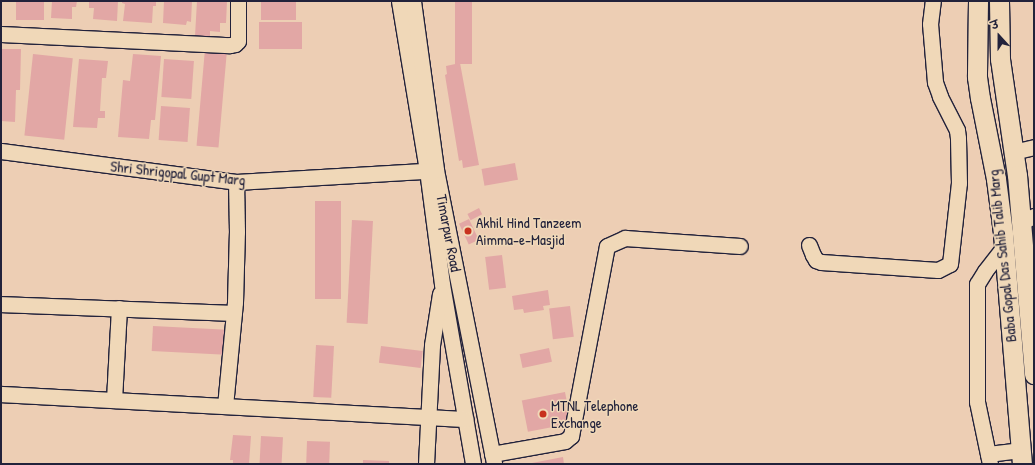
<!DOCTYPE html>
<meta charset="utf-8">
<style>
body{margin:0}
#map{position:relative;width:1035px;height:465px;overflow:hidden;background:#edceb4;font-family:"Patrick Hand","Playpen Sans Deva",sans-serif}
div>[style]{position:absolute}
.building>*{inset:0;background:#e2a7a5;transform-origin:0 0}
.roads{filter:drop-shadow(1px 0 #22223b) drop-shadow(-1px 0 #22223b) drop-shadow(0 1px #22223b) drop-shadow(0 -1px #22223b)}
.minor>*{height:15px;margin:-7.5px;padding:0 7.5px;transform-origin:7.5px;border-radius:7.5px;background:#f0d8b8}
.major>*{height:19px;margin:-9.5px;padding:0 9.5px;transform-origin:9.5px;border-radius:9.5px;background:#f0d8b8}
.dots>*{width:11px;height:11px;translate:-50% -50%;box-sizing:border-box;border:2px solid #f0d8b8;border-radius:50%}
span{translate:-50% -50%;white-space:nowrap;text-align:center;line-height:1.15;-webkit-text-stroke:3px #f0d8b8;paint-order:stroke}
.street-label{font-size:15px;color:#22223b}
.poi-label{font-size:15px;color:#22223b}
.left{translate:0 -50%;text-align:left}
.frame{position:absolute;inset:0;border:2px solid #22223b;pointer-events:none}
.north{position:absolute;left:979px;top:16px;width:40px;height:40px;-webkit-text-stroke:3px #f0d8b8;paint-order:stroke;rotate:339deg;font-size:11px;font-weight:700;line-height:16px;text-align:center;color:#22223b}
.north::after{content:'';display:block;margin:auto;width:14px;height:18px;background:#22223b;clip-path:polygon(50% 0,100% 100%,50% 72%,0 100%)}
</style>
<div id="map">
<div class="building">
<div style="left:16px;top:1px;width:28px;height:19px"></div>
<div style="clip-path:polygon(52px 1px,77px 1px,76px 7px,72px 7px,72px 19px,51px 18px)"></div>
<div style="clip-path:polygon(89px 1px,118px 1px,117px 21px,93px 19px,94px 8px,89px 8px)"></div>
<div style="clip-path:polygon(122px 1px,156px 1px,156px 6px,153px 6px,152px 23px,123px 21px,125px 4px,122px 3px)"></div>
<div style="clip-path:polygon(164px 1px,192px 1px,191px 22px,187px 21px,186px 25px,163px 23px)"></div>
<div style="clip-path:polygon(197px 1px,227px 1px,226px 23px,220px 23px,220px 32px,210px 31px,210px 37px,195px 36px)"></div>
<div style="left:261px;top:1px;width:35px;height:19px"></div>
<div style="left:455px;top:1px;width:17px;height:63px"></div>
<div style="left:302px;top:22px;width:27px;height:43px;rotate:90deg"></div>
<div style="clip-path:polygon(1px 49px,21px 49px,20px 90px,16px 90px,15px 122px,1px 121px)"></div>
<div style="left:205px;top:49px;width:22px;height:97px;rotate:5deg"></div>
<div style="left:33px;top:54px;width:40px;height:82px;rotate:6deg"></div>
<div style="clip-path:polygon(133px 54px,161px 56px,155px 120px,151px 120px,149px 139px,118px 137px,123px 80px,130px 81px)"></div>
<div style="clip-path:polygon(79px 59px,108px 61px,106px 78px,102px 78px,100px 111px,105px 111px,105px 118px,98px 118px,97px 128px,73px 127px)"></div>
<div style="left:164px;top:59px;width:30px;height:38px;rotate:4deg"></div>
<div style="clip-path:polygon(460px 63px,479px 165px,463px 168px,462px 160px,459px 161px,445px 75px,447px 74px,446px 66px)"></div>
<div style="left:161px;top:106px;width:29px;height:34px;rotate:4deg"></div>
<div style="left:515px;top:163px;width:17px;height:34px;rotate:80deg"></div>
<div style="left:315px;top:201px;width:26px;height:98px"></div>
<div style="left:479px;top:208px;width:7px;height:13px;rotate:63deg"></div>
<div style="left:469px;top:219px;width:23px;height:11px;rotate:65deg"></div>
<div style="left:352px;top:220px;width:21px;height:103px;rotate:3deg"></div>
<div style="left:502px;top:255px;width:33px;height:17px;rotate:83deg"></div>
<div style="clip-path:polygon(548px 290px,550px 305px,543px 306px,544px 310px,524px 313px,523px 309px,514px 310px,512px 296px)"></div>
<div style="left:570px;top:306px;width:31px;height:21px;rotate:83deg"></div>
<div style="left:153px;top:326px;width:74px;height:25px;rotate:3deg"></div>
<div style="left:316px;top:345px;width:18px;height:52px;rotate:3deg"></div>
<div style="left:381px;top:346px;width:42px;height:17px;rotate:7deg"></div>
<div style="left:549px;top:348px;width:14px;height:30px;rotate:78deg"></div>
<div style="left:565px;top:392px;width:32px;height:44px;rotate:79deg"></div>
<div style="clip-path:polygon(233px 435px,251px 436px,249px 464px,233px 464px,233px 460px,230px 460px)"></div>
<div style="left:261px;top:436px;width:22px;height:28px;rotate:3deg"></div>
<div style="left:307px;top:441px;width:23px;height:23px;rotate:2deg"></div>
<div style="clip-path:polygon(563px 457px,564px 464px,532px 464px,532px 463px)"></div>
<div style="clip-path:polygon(363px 460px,389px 461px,389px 464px,363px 464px)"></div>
</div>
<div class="roads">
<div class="minor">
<div style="left:399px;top:1px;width:171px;rotate:80.6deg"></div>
<div style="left:427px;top:170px;width:115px;rotate:82.5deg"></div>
<div style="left:442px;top:284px;width:183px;rotate:80.2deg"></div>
<div style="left:413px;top:1px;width:171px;rotate:82.2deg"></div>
<div style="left:436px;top:170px;width:300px;rotate:78.8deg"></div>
<div style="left:1px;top:34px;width:229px;rotate:2.8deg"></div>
<div style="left:230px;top:45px;width:5px;rotate:-11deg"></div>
<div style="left:235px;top:44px;width:4px;rotate:-45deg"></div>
<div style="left:238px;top:41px;width:40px;rotate:-90deg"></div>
<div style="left:1px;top:151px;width:237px;rotate:7.5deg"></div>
<div style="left:236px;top:182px;width:200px;rotate:-3.4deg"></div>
<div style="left:1013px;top:152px;width:22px;rotate:-13deg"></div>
<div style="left:1022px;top:222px;width:13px;rotate:-27deg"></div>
<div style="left:809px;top:245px;width:11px;rotate:68deg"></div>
<div style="left:813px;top:255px;width:6px;rotate:59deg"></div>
<div style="left:816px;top:260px;width:5px;rotate:22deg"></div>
<div style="left:821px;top:262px;width:117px;rotate:3.9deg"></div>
<div style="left:938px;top:270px;width:13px;rotate:-27deg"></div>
<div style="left:950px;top:264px;width:81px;rotate:-83.7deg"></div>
<div style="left:959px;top:183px;width:45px;rotate:-91.3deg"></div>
<div style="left:958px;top:138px;width:8px;rotate:-97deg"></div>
<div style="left:957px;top:130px;width:38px;rotate:-117deg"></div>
<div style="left:940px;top:96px;width:15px;rotate:-110deg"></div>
<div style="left:935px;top:82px;width:58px;rotate:-94.9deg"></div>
<div style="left:930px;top:24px;width:23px;rotate:-83deg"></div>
<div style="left:1px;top:304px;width:233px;rotate:2.2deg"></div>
<div style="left:1px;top:394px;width:465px;rotate:3.1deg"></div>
<div style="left:114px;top:400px;width:92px;rotate:-86.9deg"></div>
<div style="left:225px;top:406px;width:104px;rotate:-84.5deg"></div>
<div style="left:235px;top:302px;width:70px;rotate:-88.4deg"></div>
<div style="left:237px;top:232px;width:50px;rotate:-91.1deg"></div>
<div style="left:492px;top:454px;width:74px;rotate:-10.1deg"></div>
<div style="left:565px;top:441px;width:8px;rotate:-40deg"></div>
<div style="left:571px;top:436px;width:193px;rotate:-79.3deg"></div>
<div style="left:607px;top:246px;width:20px;rotate:-24deg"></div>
<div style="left:625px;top:238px;width:115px;rotate:4deg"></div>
<div style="left:988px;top:454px;width:32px;rotate:-7deg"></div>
<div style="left:426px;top:464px;width:119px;rotate:-87.1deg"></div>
<div style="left:432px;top:345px;width:52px;rotate:-81.1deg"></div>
<div style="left:990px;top:464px;width:63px;rotate:-101.8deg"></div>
<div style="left:977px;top:402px;width:118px;rotate:-90deg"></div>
<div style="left:977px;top:284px;width:15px;rotate:-58deg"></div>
<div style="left:985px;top:271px;width:31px;rotate:-52deg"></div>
</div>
<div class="major">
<div style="left:978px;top:1px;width:76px;rotate:90.8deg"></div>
<div style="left:977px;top:77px;width:21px;rotate:82deg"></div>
<div style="left:980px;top:98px;width:83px;rotate:78.8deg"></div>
<div style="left:996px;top:179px;width:54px;rotate:82.6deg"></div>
<div style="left:1003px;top:233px;width:232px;rotate:85.3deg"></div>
<div style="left:999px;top:1px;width:58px;rotate:89deg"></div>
<div style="left:1000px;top:59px;width:117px;rotate:81.7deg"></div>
<div style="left:1017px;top:175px;width:200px;rotate:85.1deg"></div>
</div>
</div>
<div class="dots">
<div style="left:468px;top:231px;background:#c8321e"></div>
<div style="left:543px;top:414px;background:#c8321e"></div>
</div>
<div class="street-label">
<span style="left:178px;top:173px;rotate:6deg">Shri Shrigopal Gupt Marg</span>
<span style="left:449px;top:233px;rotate:79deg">Timarpur Road</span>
<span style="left:1002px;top:256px;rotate:-96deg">Baba Gopal Das Sahib Talib Marg</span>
</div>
<div class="poi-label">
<span class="left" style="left:476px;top:231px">Akhil Hind Tanzeem<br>Aimma-e-Masjid</span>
<span class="left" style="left:551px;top:414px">MTNL Telephone<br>Exchange</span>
</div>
<div class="frame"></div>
<div class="north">उ</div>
</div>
